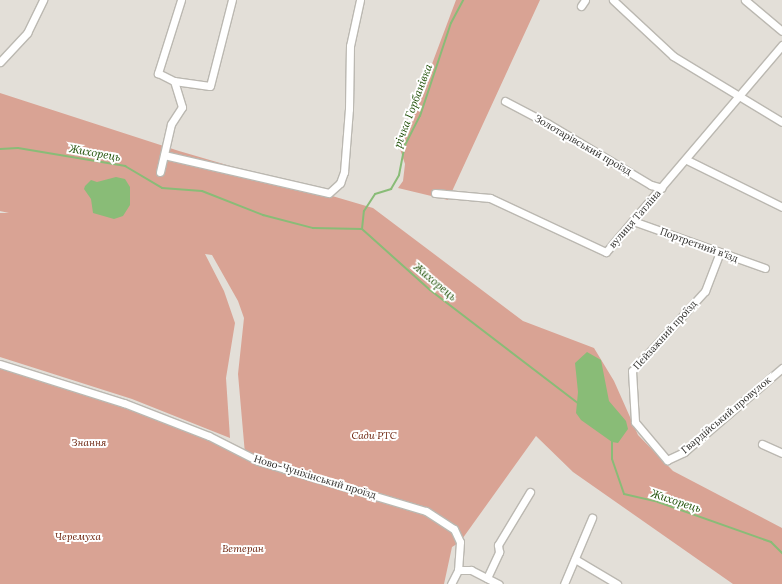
<!DOCTYPE html>
<meta charset="utf-8">
<style>
body{margin:0}
#map{position:relative;width:782px;height:584px;overflow:hidden;background:#e3dfd8;font-family:Lora,serif}
div>[style]{position:absolute}
.green>*{inset:0;background:#d9a394}
.water>*{inset:0;background:#89bc77}
.stream>*{height:2px;margin:-1px;padding:0 1px;transform-origin:1px;border-radius:1px;background:#89bc77}
.roads{filter:drop-shadow(1px 0 #bbb8b1) drop-shadow(-1px 0 #bbb8b1) drop-shadow(0 1px #bbb8b1) drop-shadow(0 -1px #bbb8b1)}
.minor>*{height:7px;margin:-3.5px;padding:0 3.5px;transform-origin:3.5px;border-radius:3.5px;background:#fff}
span{translate:-50% -50%;white-space:nowrap;text-align:center;line-height:1.15;-webkit-text-stroke:4px #fff;paint-order:stroke}
.street-label{font-size:10px;color:#31302d}
.park-label{font-size:10px;color:#661b04;font-style:italic}
.water-label{font-size:11px;color:#1d4e04;font-style:italic}
</style>
<div id="map">
<div class="green">
<div style="clip-path:polygon(456px 0,540px 0,448px 200px,398px 188px,403px 181px,405px 164px,400px 149px)"></div>
<div style="clip-path:polygon(0 93px,179px 151px,373px 208px,523px 321px,594px 348px,614px 381px,638px 435px,673px 471px,782px 528px,782px 584px,733px 584px,573px 472px,536px 436px,460px 542px,452px 547px,444px 584px,0 584px,0 366px,47px 377px,47px 385px,48px 377px,193px 430px,245px 454px,238px 374px,244px 318px,238px 301px,212px 255px,205px 254px,224px 291px,235px 323px,226px 378px,230px 438px,132px 399px,0 357px,0 213px,9px 213px,0 211px)"></div>
</div>
<div class="water">
<div style="clip-path:polygon(116px 177px,125px 179px,130px 187px,130px 205px,123px 216px,114px 219px,93px 213px,91px 199px,84px 189px,85px 186px,91px 180px,97px 182px)"></div>
<div style="clip-path:polygon(587px 352px,601px 360px,609px 401px,626px 421px,628px 429px,618px 443px,612px 442px,581px 420px,576px 413px,578px 392px,575px 363px)"></div>
</div>
<div class="stream">
<div style="left:0;top:149px;width:18px;rotate:-3deg"></div>
<div style="left:18px;top:148px;width:109px;rotate:9.5deg"></div>
<div style="left:125px;top:166px;width:43px;rotate:30.7deg"></div>
<div style="left:162px;top:188px;width:40px;rotate:4.3deg"></div>
<div style="left:202px;top:191px;width:66px;rotate:21.5deg"></div>
<div style="left:263px;top:215px;width:52px;rotate:14.6deg"></div>
<div style="left:313px;top:228px;width:49px;rotate:1.2deg"></div>
<div style="left:362px;top:229px;width:91px;rotate:41.9deg"></div>
<div style="left:430px;top:290px;width:186px;rotate:37.4deg"></div>
<div style="left:362px;top:229px;width:18px;rotate:-84deg"></div>
<div style="left:364px;top:211px;width:20px;rotate:-57deg"></div>
<div style="left:375px;top:194px;width:17px;rotate:-17deg"></div>
<div style="left:391px;top:189px;width:16px;rotate:-60deg"></div>
<div style="left:399px;top:175px;width:31px;rotate:-79deg"></div>
<div style="left:405px;top:145px;width:33px;rotate:-63deg"></div>
<div style="left:420px;top:116px;width:98px;rotate:-71.6deg"></div>
<div style="left:451px;top:23px;width:26px;rotate:-62deg"></div>
<div style="left:612px;top:440px;width:19px;rotate:90deg"></div>
<div style="left:612px;top:459px;width:37px;rotate:71deg"></div>
<div style="left:624px;top:494px;width:35px;rotate:13deg"></div>
<div style="left:658px;top:502px;width:120px;rotate:19.5deg"></div>
<div style="left:771px;top:542px;width:16px;rotate:45deg"></div>
</div>
<div class="roads">
<div class="minor">
<div style="left:181px;top:0;width:77px;rotate:107.5deg"></div>
<div style="left:158px;top:73px;width:18px;rotate:27deg"></div>
<div style="left:174px;top:81px;width:36px;rotate:8deg"></div>
<div style="left:210px;top:86px;width:89px;rotate:-75.7deg"></div>
<div style="left:613px;top:0;width:82px;rotate:43deg"></div>
<div style="left:673px;top:56px;width:127px;rotate:31.2deg"></div>
<div style="left:745px;top:0;width:48px;rotate:40deg"></div>
<div style="left:581px;top:6px;width:7px;rotate:-56deg"></div>
<div style="left:0;top:62px;width:40px;rotate:-47deg"></div>
<div style="left:27px;top:33px;width:37px;rotate:-64deg"></div>
<div style="left:505px;top:101px;width:47px;rotate:27.6deg"></div>
<div style="left:547px;top:123px;width:121px;rotate:30.8deg"></div>
<div style="left:651px;top:185px;width:11px;rotate:15deg"></div>
<div style="left:164px;top:155px;width:169px;rotate:13deg"></div>
<div style="left:329px;top:193px;width:15px;rotate:-42deg"></div>
<div style="left:340px;top:183px;width:12px;rotate:-70deg"></div>
<div style="left:344px;top:172px;width:63px;rotate:-85.5deg"></div>
<div style="left:349px;top:109px;width:63px;rotate:-89.1deg"></div>
<div style="left:350px;top:46px;width:47px;rotate:-77.7deg"></div>
<div style="left:687px;top:160px;width:106px;rotate:26.3deg"></div>
<div style="left:160px;top:172px;width:49px;rotate:-77.1deg"></div>
<div style="left:171px;top:124px;width:20px;rotate:-57deg"></div>
<div style="left:182px;top:107px;width:27px;rotate:-107deg"></div>
<div style="left:435px;top:193px;width:55px;rotate:5.2deg"></div>
<div style="left:490px;top:198px;width:128px;rotate:25deg"></div>
<div style="left:606px;top:252px;width:272px;rotate:-49.6deg"></div>
<div style="left:633px;top:221px;width:140px;rotate:19.6deg"></div>
<div style="left:720px;top:252px;width:42px;rotate:111deg"></div>
<div style="left:705px;top:291px;width:108px;rotate:132.4deg"></div>
<div style="left:632px;top:371px;width:51px;rotate:86.6deg"></div>
<div style="left:635px;top:422px;width:50px;rotate:49.9deg"></div>
<div style="left:667px;top:460px;width:19px;rotate:-25deg"></div>
<div style="left:684px;top:452px;width:129px;rotate:-40.6deg"></div>
<div style="left:0;top:364px;width:130px;rotate:17.5deg"></div>
<div style="left:124px;top:403px;width:91px;rotate:21.2deg"></div>
<div style="left:209px;top:436px;width:55px;rotate:27deg"></div>
<div style="left:258px;top:461px;width:175px;rotate:16.6deg"></div>
<div style="left:426px;top:511px;width:33px;rotate:33deg"></div>
<div style="left:454px;top:529px;width:14px;rotate:65deg"></div>
<div style="left:460px;top:542px;width:28px;rotate:94deg"></div>
<div style="left:762px;top:444px;width:22px;rotate:24deg"></div>
<div style="left:575px;top:559px;width:49px;rotate:30.8deg"></div>
<div style="left:487px;top:578px;width:29px;rotate:-65deg"></div>
<div style="left:499px;top:552px;width:7px;rotate:-98deg"></div>
<div style="left:498px;top:545px;width:62px;rotate:-58.9deg"></div>
<div style="left:451px;top:584px;width:16px;rotate:-63deg"></div>
<div style="left:458px;top:570px;width:13px"></div>
<div style="left:471px;top:570px;width:31px;rotate:27deg"></div>
<div style="left:564px;top:584px;width:72px;rotate:-67deg"></div>
</div>
</div>
<div class="street-label">
<span style="left:583px;top:145px;rotate:30deg">Золотарівський проїзд</span>
<span style="left:635px;top:219px;rotate:-49deg">вулиця Татліна</span>
<span style="left:699px;top:245px;rotate:20deg">Портретний в'їзд</span>
<span style="left:665px;top:335px;rotate:-48deg">Пейзажний проїзд</span>
<span style="left:726px;top:415px;rotate:-40deg">Гвардійський провулок</span>
<span style="left:315px;top:477px;rotate:17deg">Ново-Чуніхінський проїзд</span>
</div>
<div class="park-label">
<span style="left:374px;top:436px">Сади РТС</span>
<span style="left:89px;top:443px">Знання</span>
<span style="left:78px;top:537px">Черемуха</span>
<span style="left:243px;top:549px">Ветеран</span>
</div>
<div class="water-label">
<span style="left:413px;top:106px;rotate:-69deg">річка Горбанівка</span>
<span style="left:95px;top:153px;rotate:10deg">Жихорець</span>
<span style="left:435px;top:282px;rotate:40deg">Жихорець</span>
<span style="left:676px;top:501px;rotate:18deg">Жихорець</span>
</div>
</div>
